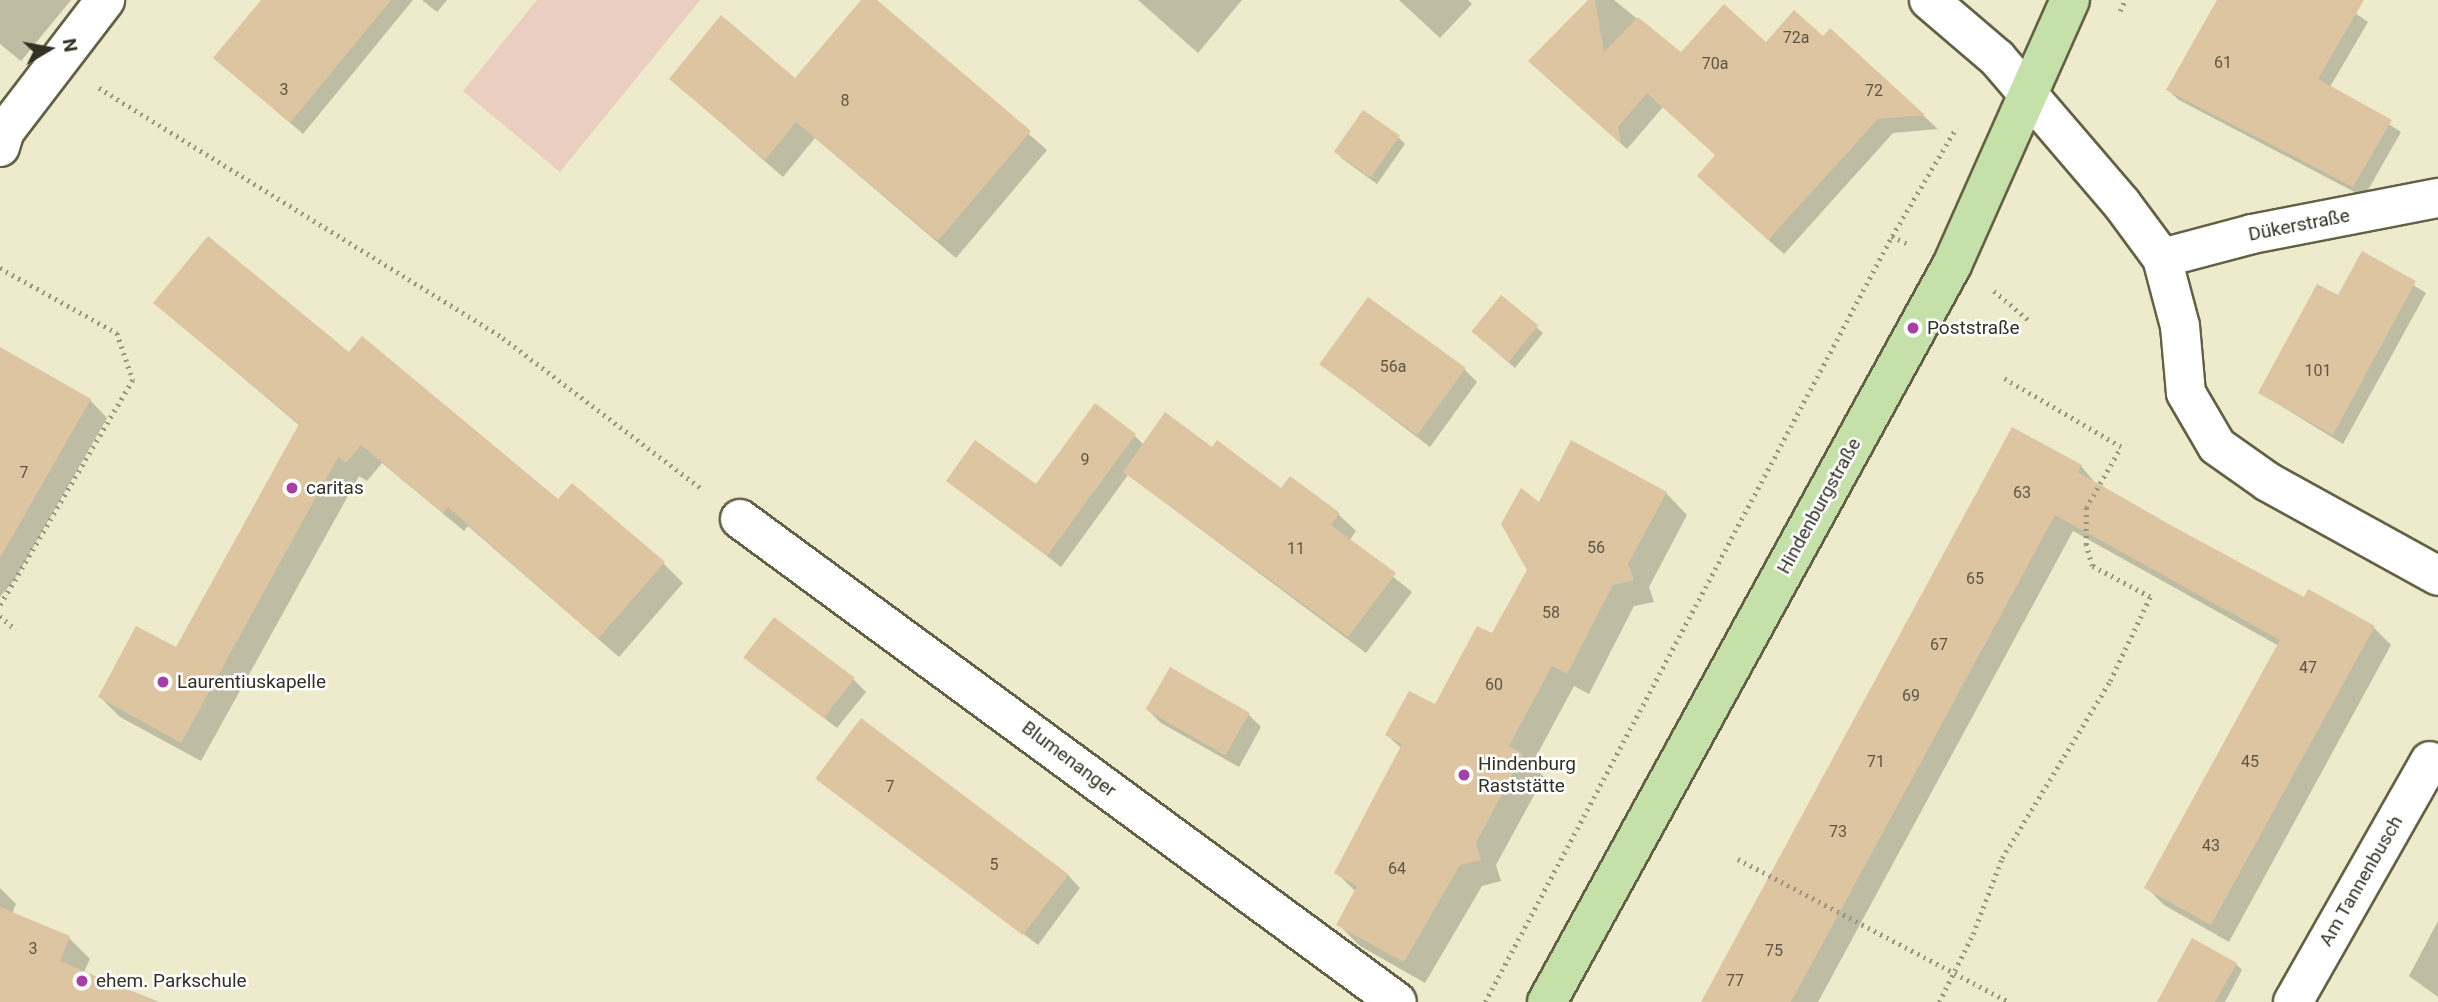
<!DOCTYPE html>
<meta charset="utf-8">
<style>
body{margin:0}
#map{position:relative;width:2438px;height:1002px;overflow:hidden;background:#eeebcc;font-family:Roboto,sans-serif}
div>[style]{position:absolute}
.green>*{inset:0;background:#eacfc1}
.shadow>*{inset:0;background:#0003}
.building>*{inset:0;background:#dec5a1;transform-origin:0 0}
.path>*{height:4.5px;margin-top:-2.25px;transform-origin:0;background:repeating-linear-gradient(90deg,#97957f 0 2px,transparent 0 7px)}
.roads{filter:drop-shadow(2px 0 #636145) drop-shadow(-2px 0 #636145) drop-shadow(0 2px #636145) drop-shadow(0 -2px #636145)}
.minor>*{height:38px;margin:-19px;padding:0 19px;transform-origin:19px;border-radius:19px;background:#fff}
.major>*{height:38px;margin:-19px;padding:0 19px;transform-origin:19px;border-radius:19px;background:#c6e0aa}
.dots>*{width:19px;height:19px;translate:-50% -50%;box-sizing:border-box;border:4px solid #fff;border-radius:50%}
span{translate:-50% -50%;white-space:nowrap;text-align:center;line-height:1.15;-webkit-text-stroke:5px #fff;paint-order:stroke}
.number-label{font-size:16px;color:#5d5644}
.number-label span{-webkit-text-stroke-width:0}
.street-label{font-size:19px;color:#323125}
.poi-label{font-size:19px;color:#323125}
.left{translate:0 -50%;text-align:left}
.north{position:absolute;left:14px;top:14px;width:70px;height:70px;-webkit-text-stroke:5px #fff;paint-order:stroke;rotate:80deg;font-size:19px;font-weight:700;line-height:28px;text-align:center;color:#323125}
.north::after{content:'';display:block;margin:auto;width:24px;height:32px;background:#323125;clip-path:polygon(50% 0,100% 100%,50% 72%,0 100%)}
</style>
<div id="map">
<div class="green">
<div style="clip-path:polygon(537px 0,700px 0,560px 172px,463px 91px)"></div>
</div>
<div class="shadow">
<div style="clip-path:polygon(0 0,71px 0,21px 61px,0 44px)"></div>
<div style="clip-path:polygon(263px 0,413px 0,303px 134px,215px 58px)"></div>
<div style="clip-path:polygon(422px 0,447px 0,437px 12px)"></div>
<div style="clip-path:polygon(863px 0,874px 0,1047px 150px,956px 258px,815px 138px,783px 177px,671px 79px,795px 80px)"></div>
<div style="clip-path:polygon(1138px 0,1242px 0,1198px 53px)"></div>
<div style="clip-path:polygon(1399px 0,1468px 0,1472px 4px,1440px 38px)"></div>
<div style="clip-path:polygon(1591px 0,1614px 0,1682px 55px,1823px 39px,1830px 30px,1938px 129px,1893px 133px,1784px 254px,1714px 191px,1717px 156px,1663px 107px,1627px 149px,1545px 76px)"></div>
<div style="clip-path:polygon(2219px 0,2336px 0,2368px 22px,2330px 87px,2401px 132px,2364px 197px,2179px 100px,2168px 90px)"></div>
<div style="clip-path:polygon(1399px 138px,1405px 144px,1377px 184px,1340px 157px)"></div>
<div style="clip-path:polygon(2363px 254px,2426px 293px,2343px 444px,2260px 393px,2339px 298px)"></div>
<div style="clip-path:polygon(1501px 297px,1543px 333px,1515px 368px,1479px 337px)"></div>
<div style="clip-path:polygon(155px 303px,349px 355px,559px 501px,664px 564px,683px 583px,619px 657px,468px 526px,464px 531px,382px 463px,367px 481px,359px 476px,201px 761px,120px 717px,100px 697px,176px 649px,300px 426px)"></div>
<div style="clip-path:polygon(0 349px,90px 400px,107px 418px,15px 579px,0 597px)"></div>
<div style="clip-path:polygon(1322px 365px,1465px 370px,1477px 382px,1430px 447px)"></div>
<div style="clip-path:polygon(1135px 436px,1144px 445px,1212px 449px,1282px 490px,1290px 478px,1339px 515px,1356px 531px,1349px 541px,1412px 592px,1366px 653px,1128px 475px,1061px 567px,948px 480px,1036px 486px)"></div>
<div style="clip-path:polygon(2081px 466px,2097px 485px,2304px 599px,2374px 628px,2391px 645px,2229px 942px,2164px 905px,2146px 887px,2279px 646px,2073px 531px,1818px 1002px,1704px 1002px)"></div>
<div style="clip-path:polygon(1666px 493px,1687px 515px,1649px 587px,1654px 602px,1634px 606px,1589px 694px,1574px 686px,1532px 764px,1544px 777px,1496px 865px,1501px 881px,1482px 886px,1425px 983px,1360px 946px,1338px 924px,1356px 892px,1337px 873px,1401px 748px,1387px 735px,1436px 707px,1493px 635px,1529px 570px,1540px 505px)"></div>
<div style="clip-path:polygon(746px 657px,853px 679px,866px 692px,837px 728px)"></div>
<div style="clip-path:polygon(1148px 710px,1249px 715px,1261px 727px,1239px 767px,1161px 723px)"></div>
<div style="clip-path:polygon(818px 778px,1068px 875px,1080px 888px,1038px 945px)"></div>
<div style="clip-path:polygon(0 888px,16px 904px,12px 914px,69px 938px,90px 959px,84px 972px,159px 1002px,0 1002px)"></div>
<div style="clip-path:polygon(2438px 921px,2438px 997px,2409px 976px)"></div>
<div style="clip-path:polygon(2236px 964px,2242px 970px,2225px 1002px,2159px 1002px)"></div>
</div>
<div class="building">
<div style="clip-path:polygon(261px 0,391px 0,290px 123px,213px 58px)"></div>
<div style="clip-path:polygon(861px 0,877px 0,1031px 131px,938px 241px,796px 122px,765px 160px,669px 79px,721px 15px,795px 78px)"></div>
<div style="clip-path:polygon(1588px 0,1595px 0,1604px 52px,1638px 17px,1681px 52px,1724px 4px,1766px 42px,1794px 10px,1823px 36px,1830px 28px,1925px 115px,1878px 119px,1768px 240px,1697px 176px,1715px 155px,1647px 93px,1618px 127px,1621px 144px,1528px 61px)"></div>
<div style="clip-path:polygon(2217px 0,2364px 0,2318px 79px,2392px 120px,2353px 187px,2166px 90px)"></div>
<div style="left:1363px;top:110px;width:45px;height:51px;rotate:35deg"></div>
<div style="clip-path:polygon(208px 236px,349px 352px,362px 336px,558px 499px,572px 483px,665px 562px,598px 639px,448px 507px,443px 513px,361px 445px,346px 463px,338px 457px,181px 743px,98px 697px,136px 626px,176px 647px,299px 424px,153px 303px)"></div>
<div style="clip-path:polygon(2362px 251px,2416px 281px,2333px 435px,2258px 393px,2317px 284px,2338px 295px)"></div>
<div style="left:1501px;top:295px;width:48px;height:47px;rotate:39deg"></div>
<div style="left:1368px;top:297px;width:121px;height:83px;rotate:36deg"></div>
<div style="clip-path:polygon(0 347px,91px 399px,0 558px)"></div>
<div style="clip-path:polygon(1095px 403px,1136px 434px,1047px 556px,946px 481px,975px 440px,1036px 484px)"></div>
<div style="clip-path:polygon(1165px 412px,1212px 447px,1217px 440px,1281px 488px,1290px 476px,1340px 513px,1331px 525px,1396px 573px,1348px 637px,1123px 472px)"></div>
<div style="clip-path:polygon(2012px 427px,2082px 465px,2078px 472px,2174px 527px,2304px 597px,2308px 589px,2375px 626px,2211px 925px,2144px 888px,2280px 640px,2055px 515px,1791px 1002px,1701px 1002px)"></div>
<div style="clip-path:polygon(1571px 440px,1667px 492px,1628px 564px,1634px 580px,1613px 585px,1567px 674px,1552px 666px,1509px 746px,1523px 754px,1476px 843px,1481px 860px,1460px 865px,1404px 962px,1336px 925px,1357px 886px,1334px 873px,1402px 744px,1385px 735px,1409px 691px,1435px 704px,1477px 626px,1492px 633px,1527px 570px,1501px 524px,1521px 488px,1539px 502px)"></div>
<div style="left:774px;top:617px;width:101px;height:51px;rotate:37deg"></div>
<div style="left:1170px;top:667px;width:92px;height:49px;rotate:30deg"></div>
<div style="left:861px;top:718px;width:260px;height:76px;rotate:37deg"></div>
<div style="clip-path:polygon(0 907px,70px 936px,60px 961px,157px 1002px,0 1002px)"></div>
<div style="clip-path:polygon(2192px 938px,2237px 963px,2215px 1002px,2157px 1002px)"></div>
</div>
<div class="path">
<div style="left:2120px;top:11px;width:12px;rotate:-66deg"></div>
<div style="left:99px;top:88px;width:475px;rotate:31.7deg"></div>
<div style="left:503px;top:338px;width:251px;rotate:37.2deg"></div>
<div style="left:1892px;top:236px;width:20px;rotate:27deg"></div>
<div style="left:0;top:268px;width:134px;rotate:29.1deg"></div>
<div style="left:117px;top:333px;width:50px;rotate:71.2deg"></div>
<div style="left:133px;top:380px;width:262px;rotate:120.5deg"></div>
<div style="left:1994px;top:291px;width:48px;rotate:40deg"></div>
<div style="left:0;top:616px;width:21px;rotate:41deg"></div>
<div style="left:1738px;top:859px;width:306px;rotate:27.8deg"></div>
<div style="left:1485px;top:1002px;width:867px;rotate:-62.02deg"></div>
<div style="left:1892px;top:236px;width:126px;rotate:-59.3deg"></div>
<div style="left:1939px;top:1002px;width:76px;rotate:-63.4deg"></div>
<div style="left:1973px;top:934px;width:81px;rotate:-69.1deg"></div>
<div style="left:2002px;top:858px;width:207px;rotate:-58.6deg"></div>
<div style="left:2110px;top:681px;width:93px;rotate:-64.5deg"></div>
<div style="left:2150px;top:597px;width:66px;rotate:-151.9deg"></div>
<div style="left:2092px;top:566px;width:22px;rotate:-106deg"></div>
<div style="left:2086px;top:545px;width:37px;rotate:-90deg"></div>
<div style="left:2086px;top:508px;width:70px;rotate:-60.2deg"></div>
<div style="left:2121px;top:447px;width:139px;rotate:-149.7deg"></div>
</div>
<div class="roads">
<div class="minor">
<div style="left:1929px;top:0;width:89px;rotate:40.5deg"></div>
<div style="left:1997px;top:58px;width:192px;rotate:49.4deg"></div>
<div style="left:2122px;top:204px;width:67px;rotate:53.5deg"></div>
<div style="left:2162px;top:258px;width:70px;rotate:75.2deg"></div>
<div style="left:2180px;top:326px;width:67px;rotate:84.9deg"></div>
<div style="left:2186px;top:393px;width:61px;rotate:59.7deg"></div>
<div style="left:2217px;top:446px;width:62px;rotate:35.2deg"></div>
<div style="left:2268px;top:482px;width:194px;rotate:28.9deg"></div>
<div style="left:0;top:147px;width:17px;rotate:-73deg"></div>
<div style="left:5px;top:131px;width:165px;rotate:-52.6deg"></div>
<div style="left:2162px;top:258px;width:93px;rotate:-14.9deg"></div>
<div style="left:2252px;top:234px;width:189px;rotate:-11deg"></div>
<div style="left:740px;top:519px;width:815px;rotate:36.32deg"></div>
<div style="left:2293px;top:1002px;width:277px;rotate:-60.4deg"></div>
</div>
<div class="major">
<div style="left:1547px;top:1002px;width:841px;rotate:-61.21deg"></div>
<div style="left:1952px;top:265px;width:290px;rotate:-66deg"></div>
</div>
</div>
<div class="dots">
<div style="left:1913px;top:328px;background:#a740a4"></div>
<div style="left:292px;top:488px;background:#a740a4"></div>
<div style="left:163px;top:682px;background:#a740a4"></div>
<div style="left:1464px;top:775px;background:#a740a4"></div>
<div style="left:82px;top:981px;background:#a740a4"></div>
</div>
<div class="number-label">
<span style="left:1796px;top:38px">72a</span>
<span style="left:2223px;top:63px">61</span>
<span style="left:1715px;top:64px">70a</span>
<span style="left:284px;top:90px">3</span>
<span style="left:1874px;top:91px">72</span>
<span style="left:845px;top:101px">8</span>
<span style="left:1393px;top:367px">56a</span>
<span style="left:2318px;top:371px">101</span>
<span style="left:1085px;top:460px">9</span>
<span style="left:24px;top:473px">7</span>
<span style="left:2022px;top:493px">63</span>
<span style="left:1596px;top:548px">56</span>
<span style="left:1296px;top:549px">11</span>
<span style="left:1975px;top:579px">65</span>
<span style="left:1551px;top:613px">58</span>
<span style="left:1939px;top:645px">67</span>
<span style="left:2308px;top:668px">47</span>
<span style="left:1494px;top:685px">60</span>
<span style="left:1911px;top:696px">69</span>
<span style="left:1876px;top:762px">71</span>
<span style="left:2250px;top:762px">45</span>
<span style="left:890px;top:787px">7</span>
<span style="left:1838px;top:832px">73</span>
<span style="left:2211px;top:846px">43</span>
<span style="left:994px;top:865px">5</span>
<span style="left:1397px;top:869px">64</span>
<span style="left:33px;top:949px">3</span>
<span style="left:1774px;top:951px">75</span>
<span style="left:1735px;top:981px">77</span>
</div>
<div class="street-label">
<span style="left:2299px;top:225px;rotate:-11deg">Dükerstraße</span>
<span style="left:1819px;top:506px;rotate:-61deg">Hindenburgstraße</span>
<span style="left:1069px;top:759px;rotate:37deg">Blumenanger</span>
<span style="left:2361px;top:881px;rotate:-60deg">Am Tannenbusch</span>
</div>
<div class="poi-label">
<span class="left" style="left:1927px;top:328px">Poststraße</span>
<span class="left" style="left:306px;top:488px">caritas</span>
<span class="left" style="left:177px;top:682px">Laurentiuskapelle</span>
<span class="left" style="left:1478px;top:775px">Hindenburg<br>Raststätte</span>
<span class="left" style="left:96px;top:981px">ehem. Parkschule</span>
</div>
<div class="north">N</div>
</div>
